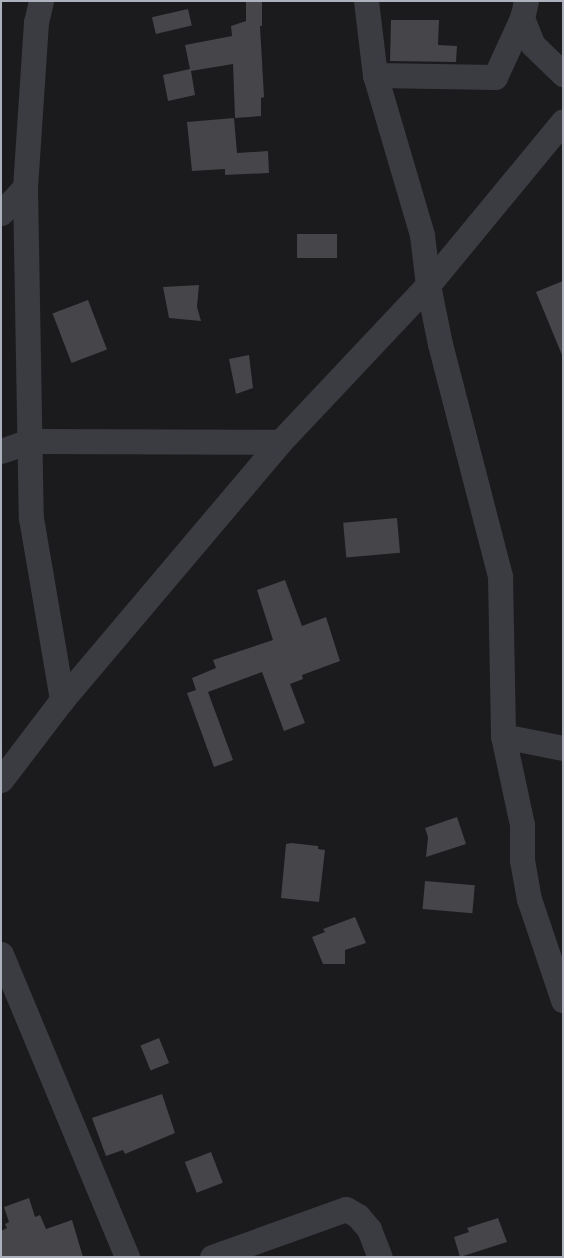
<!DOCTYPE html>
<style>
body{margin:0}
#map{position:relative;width:564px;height:1258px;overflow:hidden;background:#1b1a1d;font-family:Arial,sans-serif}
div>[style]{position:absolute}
.building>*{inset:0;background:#45454a;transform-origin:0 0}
.street>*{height:25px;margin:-12.5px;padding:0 12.5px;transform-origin:12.5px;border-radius:12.5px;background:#3b3c42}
span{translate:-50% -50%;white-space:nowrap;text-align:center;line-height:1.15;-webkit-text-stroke:4.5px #161518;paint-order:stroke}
.frame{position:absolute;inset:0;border:2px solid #adb0bd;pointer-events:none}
</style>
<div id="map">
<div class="building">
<div style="clip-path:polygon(246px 1px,262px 1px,262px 26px,260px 26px,264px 97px,261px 98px,261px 116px,235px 118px,233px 64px,191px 71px,195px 95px,168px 101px,163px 75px,190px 69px,185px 45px,232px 36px,231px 26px,246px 21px)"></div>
<div style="left:188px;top:9px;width:17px;height:37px;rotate:77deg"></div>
<div style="clip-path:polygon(391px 20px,439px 20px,438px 45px,457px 46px,456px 62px,390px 61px)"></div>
<div style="clip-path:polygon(234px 118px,237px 153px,268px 151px,269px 173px,225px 175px,225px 169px,192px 171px,187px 122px)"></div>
<div style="left:297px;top:234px;width:40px;height:24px"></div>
<div style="clip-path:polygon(563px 281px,563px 355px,562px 355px,536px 292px)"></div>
<div style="clip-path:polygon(199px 285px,197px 307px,201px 321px,169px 318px,163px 287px)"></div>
<div style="left:88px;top:300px;width:53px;height:38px;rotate:69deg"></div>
<div style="clip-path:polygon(249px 355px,253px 388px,236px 394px,229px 359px)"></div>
<div style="left:397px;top:518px;width:35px;height:54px;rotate:85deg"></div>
<div style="clip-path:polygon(285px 580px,302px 626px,326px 617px,340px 661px,302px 675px,303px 679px,290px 684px,305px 723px,284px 731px,262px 672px,208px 692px,233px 760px,214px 767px,187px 693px,196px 690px,192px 678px,216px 668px,213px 660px,273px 640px,257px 590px)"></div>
<div style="clip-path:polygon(457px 817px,466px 844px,426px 857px,428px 837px,425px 828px)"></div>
<div style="clip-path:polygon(291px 843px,318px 846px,318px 849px,325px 850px,319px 902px,281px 898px,286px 844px)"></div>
<div style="left:425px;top:881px;width:50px;height:28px;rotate:5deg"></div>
<div style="clip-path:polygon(355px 917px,366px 943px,345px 950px,345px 964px,323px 964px,312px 937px,325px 932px,323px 929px)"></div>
<div style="left:159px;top:1038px;width:27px;height:20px;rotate:68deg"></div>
<div style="clip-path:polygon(162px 1094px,175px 1133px,125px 1154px,123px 1150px,106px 1156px,92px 1118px)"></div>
<div style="left:211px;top:1152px;width:33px;height:28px;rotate:69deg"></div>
<div style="clip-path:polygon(29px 1198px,35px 1217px,40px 1215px,46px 1229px,72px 1220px,83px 1257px,1px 1257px,1px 1231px,7px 1228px,5px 1224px,9px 1222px,4px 1207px)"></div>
<div style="clip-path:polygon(498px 1218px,507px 1242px,460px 1257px,454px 1237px,469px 1232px,467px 1228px)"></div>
</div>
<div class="street">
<div style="left:41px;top:1px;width:22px;rotate:103deg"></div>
<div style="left:36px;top:22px;width:165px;rotate:93.8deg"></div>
<div style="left:25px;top:187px;width:331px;rotate:89deg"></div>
<div style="left:31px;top:518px;width:185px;rotate:80.3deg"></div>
<div style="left:366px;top:1px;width:75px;rotate:83.1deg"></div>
<div style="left:375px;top:75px;width:167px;rotate:73.6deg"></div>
<div style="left:422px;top:235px;width:50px;rotate:83.2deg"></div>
<div style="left:428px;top:285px;width:60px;rotate:78.5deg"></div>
<div style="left:440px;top:344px;width:240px;rotate:75.5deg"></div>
<div style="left:500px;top:576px;width:160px;rotate:88.9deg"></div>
<div style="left:503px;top:736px;width:91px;rotate:77.9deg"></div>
<div style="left:522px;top:825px;width:35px;rotate:90deg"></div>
<div style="left:522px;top:860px;width:40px;rotate:80deg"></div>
<div style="left:529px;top:899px;width:107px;rotate:71.4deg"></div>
<div style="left:526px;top:1px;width:17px;rotate:103deg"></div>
<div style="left:522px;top:18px;width:29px;rotate:68deg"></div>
<div style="left:533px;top:45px;width:42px;rotate:44deg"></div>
<div style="left:375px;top:75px;width:120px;rotate:1deg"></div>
<div style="left:495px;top:77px;width:65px;rotate:-65.4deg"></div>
<div style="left:1px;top:213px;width:35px;rotate:-47deg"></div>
<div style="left:1px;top:451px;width:31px;rotate:-19deg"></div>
<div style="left:30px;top:441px;width:250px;rotate:0.2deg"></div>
<div style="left:503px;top:736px;width:61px;rotate:11.3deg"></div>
<div style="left:1px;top:780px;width:101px;rotate:-52.7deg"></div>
<div style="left:62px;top:700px;width:338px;rotate:-49.8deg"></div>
<div style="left:280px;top:442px;width:216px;rotate:-46.7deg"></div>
<div style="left:428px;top:285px;width:212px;rotate:-50.5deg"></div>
<div style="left:1px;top:954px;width:328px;rotate:67.4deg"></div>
<div style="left:212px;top:1257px;width:142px;rotate:-19.7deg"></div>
<div style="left:346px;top:1209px;width:14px;rotate:30deg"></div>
<div style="left:358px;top:1216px;width:17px;rotate:50deg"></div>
<div style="left:369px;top:1229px;width:30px;rotate:69deg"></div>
</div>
<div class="frame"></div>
</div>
